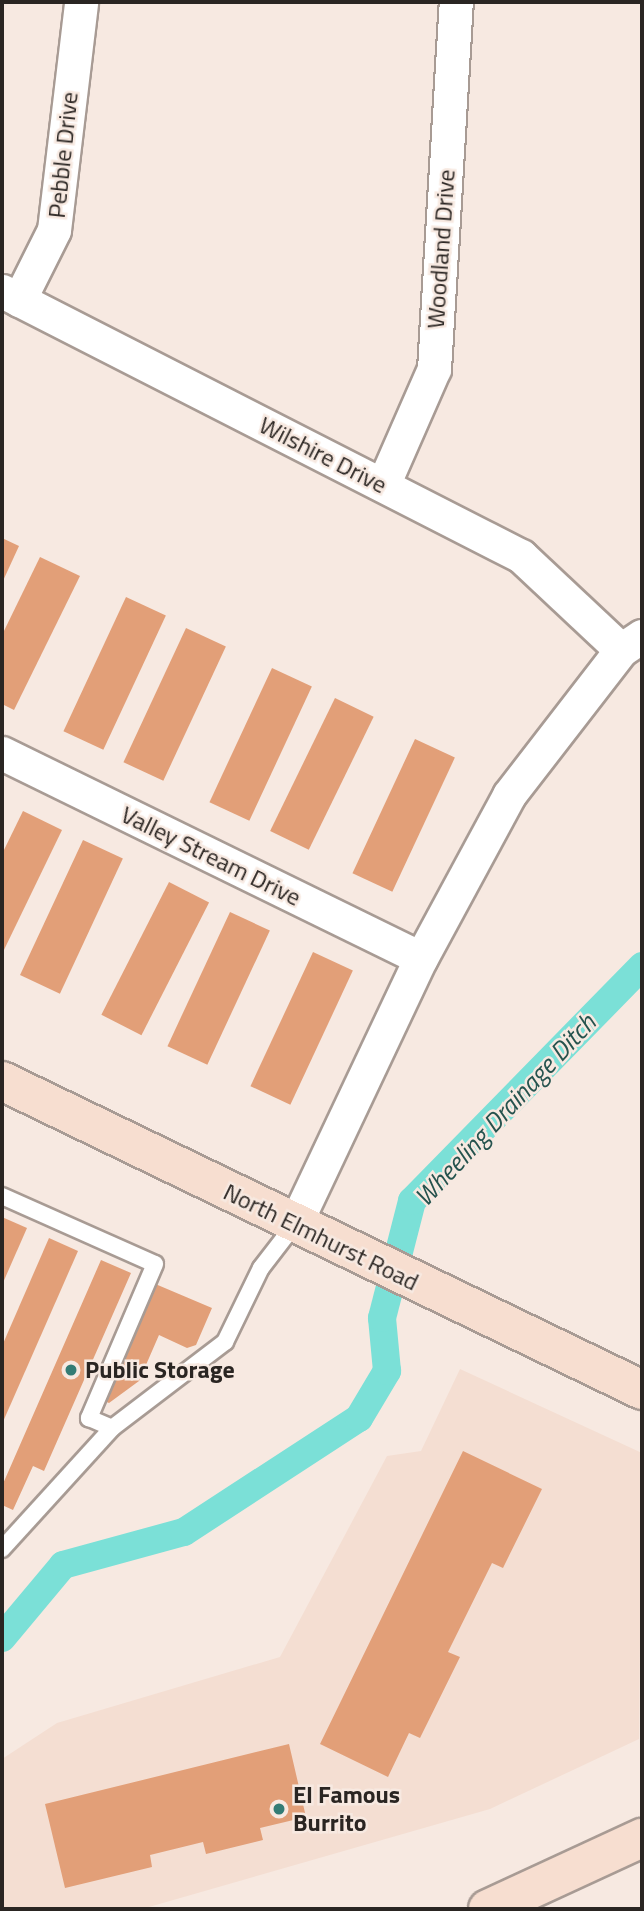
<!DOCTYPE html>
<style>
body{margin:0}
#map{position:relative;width:644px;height:1911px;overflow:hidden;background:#f7e9e1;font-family:"Titillium Web",sans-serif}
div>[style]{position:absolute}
.built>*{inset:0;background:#f4ded2}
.canal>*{height:28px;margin:-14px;padding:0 14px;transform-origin:14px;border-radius:14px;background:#7be0d7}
.building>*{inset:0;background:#e29f78;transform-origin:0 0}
.roads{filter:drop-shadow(2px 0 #a89b94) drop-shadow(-2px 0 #a89b94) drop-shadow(0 2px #a89b94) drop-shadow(0 -2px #a89b94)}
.lane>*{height:16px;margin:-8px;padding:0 8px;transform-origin:8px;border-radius:8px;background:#fff}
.street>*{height:33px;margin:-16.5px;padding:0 16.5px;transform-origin:16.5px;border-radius:16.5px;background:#fff}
.primary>*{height:38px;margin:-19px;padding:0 19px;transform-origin:19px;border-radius:19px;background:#f7ded0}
.dots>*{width:19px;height:19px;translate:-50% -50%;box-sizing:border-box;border:4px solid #f7e9e1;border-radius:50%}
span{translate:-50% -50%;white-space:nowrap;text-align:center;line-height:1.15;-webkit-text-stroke:5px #f7e9e1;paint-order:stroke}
.street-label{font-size:24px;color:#2a2522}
.poi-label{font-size:24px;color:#2a2522;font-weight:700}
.left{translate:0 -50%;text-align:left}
.water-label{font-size:26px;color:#25534e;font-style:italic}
.frame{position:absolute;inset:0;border:4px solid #2a2522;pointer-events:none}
</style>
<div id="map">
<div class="built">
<div style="clip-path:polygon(460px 1369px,642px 1453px,639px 1739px,490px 1809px,142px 1909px,2px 1909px,2px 1759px,57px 1723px,280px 1657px,387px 1456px,421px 1451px)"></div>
</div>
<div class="canal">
<div style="left:2px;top:1638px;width:95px;rotate:-50.1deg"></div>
<div style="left:63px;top:1565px;width:125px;rotate:-15.3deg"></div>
<div style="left:184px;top:1532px;width:209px;rotate:-33.1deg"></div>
<div style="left:359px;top:1418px;width:55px;rotate:-59.2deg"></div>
<div style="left:387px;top:1371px;width:53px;rotate:-95.4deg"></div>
<div style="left:382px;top:1318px;width:121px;rotate:-75.6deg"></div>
<div style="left:412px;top:1201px;width:329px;rotate:-45.6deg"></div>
</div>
<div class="building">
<div style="clip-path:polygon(2px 538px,19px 546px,2px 583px)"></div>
<div style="clip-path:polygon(40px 557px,80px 576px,14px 710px,2px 704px,2px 635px)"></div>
<div style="left:126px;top:597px;width:44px;height:148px;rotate:25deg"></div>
<div style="left:186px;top:628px;width:44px;height:148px;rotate:25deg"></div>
<div style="left:272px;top:668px;width:44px;height:148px;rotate:25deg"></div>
<div style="left:335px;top:698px;width:43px;height:148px;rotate:26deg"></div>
<div style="left:415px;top:739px;width:44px;height:148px;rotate:25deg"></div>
<div style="clip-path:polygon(23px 811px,62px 830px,2px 954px,2px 854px)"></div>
<div style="left:83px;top:840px;width:44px;height:149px;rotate:25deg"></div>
<div style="left:169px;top:882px;width:45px;height:149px;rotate:27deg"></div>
<div style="left:230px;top:912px;width:44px;height:148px;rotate:25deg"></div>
<div style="left:313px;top:952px;width:44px;height:148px;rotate:25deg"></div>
<div style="clip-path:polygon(2px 1217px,27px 1228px,2px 1285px)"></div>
<div style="clip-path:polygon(49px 1238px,78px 1251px,2px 1424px,2px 1346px)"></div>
<div style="clip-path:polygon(101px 1260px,131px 1273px,44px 1471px,33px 1466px,13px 1510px,2px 1505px,2px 1486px)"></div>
<div style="clip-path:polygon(153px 1283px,212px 1308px,196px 1345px,187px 1348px,159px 1335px,139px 1381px,109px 1403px,102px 1400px)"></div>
<div style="clip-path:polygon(463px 1451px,542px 1489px,503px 1568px,492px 1563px,448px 1652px,460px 1657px,420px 1738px,409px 1733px,388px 1777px,320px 1744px)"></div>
<div style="clip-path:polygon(289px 1744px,306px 1817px,260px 1828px,263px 1840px,206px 1854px,203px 1842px,150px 1855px,152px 1867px,65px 1888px,45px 1804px)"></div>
</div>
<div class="roads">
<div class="lane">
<div style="left:2px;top:1196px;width:167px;rotate:24deg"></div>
<div style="left:155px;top:1264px;width:168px;rotate:113.2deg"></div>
<div style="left:89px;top:1418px;width:25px;rotate:23deg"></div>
<div style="left:2px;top:1549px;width:164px;rotate:-47.7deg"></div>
<div style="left:112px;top:1428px;width:142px;rotate:-37.3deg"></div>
<div style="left:225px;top:1342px;width:82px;rotate:-64.1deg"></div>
<div style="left:261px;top:1268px;width:56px;rotate:-52.3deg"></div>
</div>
<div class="street">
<div style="left:2px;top:291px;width:583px;rotate:27.05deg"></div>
<div style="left:521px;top:556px;width:137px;rotate:43.2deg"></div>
<div style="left:19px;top:300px;width:78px;rotate:-63.4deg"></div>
<div style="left:54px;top:230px;width:230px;rotate:-83.2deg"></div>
<div style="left:383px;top:485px;width:127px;rotate:-66.3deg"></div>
<div style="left:434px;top:369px;width:368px;rotate:-86.6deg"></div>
<div style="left:2px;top:753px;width:466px;rotate:26.1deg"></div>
<div style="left:295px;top:1224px;width:294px;rotate:-64.7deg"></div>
<div style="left:421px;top:958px;width:185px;rotate:-61.6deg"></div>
<div style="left:509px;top:795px;width:183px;rotate:-52.3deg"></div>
<div style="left:621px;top:650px;width:25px;rotate:-34deg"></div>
</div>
<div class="primary">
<div style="left:2px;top:1081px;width:711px;rotate:25.77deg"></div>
<div style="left:488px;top:1909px;width:170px;rotate:-24.8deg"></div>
</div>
</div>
<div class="dots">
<div style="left:71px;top:1370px;background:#347c75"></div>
<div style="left:279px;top:1809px;background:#347c75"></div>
</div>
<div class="street-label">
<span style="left:63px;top:155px;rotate:-84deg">Pebble Drive</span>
<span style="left:441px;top:249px;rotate:-86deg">Woodland Drive</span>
<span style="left:323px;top:455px;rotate:27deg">Wilshire Drive</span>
<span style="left:211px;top:856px;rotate:26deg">Valley Stream Drive</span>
<span style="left:321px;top:1237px;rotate:26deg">North Elmhurst Road</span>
</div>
<div class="poi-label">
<span class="left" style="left:85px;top:1370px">Public Storage</span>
<span class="left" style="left:293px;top:1809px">El Famous<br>Burrito</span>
</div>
<div class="water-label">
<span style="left:505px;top:1110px;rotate:-47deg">Wheeling Drainage Ditch</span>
</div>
<div class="frame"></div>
</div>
